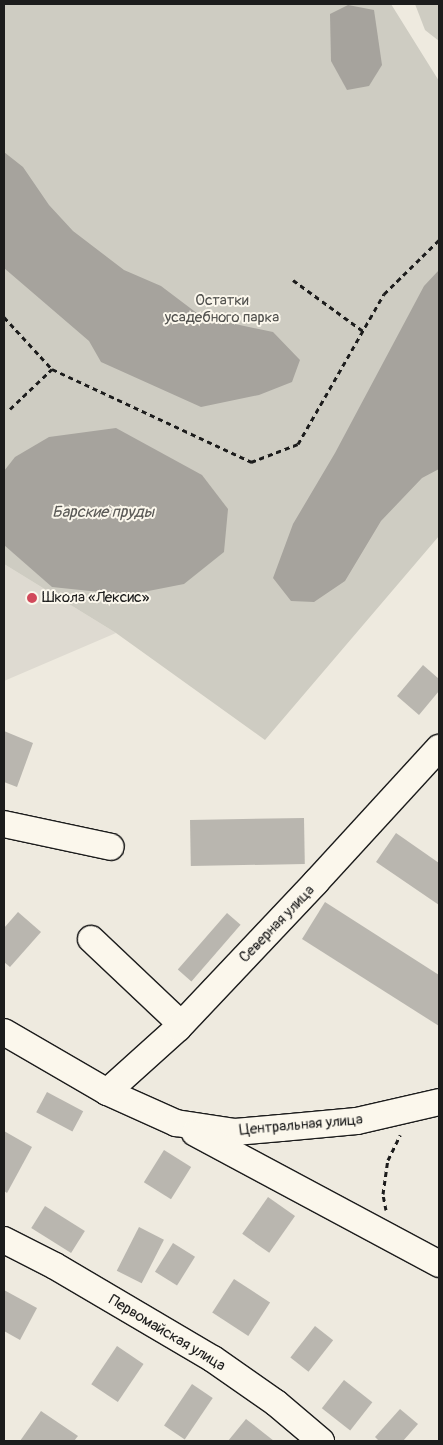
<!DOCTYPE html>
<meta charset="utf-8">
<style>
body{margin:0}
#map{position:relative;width:443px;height:1445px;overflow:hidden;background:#eeeadf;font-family:Pangolin,sans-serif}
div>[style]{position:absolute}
.built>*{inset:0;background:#dedad1}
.green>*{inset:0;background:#ceccc2}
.water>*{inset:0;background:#a6a39d}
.building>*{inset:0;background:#b9b6af;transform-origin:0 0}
.path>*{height:3px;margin-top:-1.5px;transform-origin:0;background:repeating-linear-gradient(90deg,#1c1c1c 0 5px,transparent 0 9px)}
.roads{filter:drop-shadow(1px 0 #1c1c1c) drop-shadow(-1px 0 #1c1c1c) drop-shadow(0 1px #1c1c1c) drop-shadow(0 -1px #1c1c1c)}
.minor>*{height:26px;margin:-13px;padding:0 13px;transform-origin:13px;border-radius:13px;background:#fbf7ec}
.dots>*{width:14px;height:14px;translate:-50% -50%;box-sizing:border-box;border:2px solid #fbf7ec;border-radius:50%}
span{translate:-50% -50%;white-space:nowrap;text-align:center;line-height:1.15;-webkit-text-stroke:4px #fbf7ec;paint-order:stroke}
.park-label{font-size:15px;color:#51514e}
.poi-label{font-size:15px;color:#1c1c1c}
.left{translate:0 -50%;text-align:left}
.street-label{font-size:15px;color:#1c1c1c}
.water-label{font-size:16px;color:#5a5956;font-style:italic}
.frame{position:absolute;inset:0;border:5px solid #1c1c1c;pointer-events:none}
</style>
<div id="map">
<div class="built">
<div style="clip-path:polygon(4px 564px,116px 633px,4px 681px)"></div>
</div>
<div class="green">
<div style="clip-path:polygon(4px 4px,391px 4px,439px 81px,439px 536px,265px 740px,116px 633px,4px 564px)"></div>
<div style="clip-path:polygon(415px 4px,439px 4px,439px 41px,425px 30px)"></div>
</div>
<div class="water">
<div style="clip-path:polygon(348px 5px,374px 10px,382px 65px,369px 86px,347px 90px,331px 61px,330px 14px)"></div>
<div style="clip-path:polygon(4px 152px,23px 167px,49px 205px,73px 231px,124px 270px,161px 286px,202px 317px,273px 332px,300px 360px,292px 382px,259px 395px,201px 407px,101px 362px,89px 341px,4px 268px)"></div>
<div style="clip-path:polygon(439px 270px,439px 469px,422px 478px,381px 521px,345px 581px,314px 602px,291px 601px,273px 578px,293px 524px,335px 453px,424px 286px)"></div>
<div style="clip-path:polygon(116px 428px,202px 475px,228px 509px,224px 552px,184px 584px,128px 595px,52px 587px,4px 545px,4px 471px,15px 457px,49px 437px)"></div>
</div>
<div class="building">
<div style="clip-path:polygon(423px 665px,439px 679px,439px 691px,419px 715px,397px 696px)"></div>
<div style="clip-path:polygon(4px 731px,33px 743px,17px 787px,4px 782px)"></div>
<div style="left:304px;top:818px;width:46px;height:114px;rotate:89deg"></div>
<div style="clip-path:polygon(396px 833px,439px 863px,439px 905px,376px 862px)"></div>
<div style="clip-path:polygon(325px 902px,439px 975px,439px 1026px,302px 939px)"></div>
<div style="clip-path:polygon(18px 912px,41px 932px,10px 967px,4px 962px,4px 928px)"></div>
<div style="left:227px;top:913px;width:18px;height:75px;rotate:41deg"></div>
<div style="left:47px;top:1092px;width:41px;height:23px;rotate:28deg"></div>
<div style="clip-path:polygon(4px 1131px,32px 1147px,7px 1193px,4px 1191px)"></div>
<div style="left:164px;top:1150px;width:32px;height:38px;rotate:32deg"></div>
<div style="left:268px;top:1197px;width:33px;height:45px;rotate:35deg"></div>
<div style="left:45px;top:1206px;width:47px;height:26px;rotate:32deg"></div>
<div style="left:139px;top:1227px;width:28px;height:49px;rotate:27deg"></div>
<div style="left:173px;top:1243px;width:26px;height:34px;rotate:32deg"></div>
<div style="left:234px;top:1279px;width:43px;height:40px;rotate:33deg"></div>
<div style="clip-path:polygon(4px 1290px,37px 1308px,20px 1340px,4px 1331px)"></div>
<div style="left:315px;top:1326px;width:23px;height:40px;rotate:38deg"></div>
<div style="left:117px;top:1346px;width:32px;height:46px;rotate:34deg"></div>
<div style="left:344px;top:1380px;width:36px;height:36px;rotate:38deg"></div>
<div style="left:192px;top:1384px;width:25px;height:50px;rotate:34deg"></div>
<div style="clip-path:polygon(400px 1409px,418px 1424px,403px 1441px,379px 1441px,375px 1437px)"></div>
<div style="clip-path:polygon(41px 1411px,78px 1436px,74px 1441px,20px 1441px)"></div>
<div style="clip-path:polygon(246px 1419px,274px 1441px,228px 1441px)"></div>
</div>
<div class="path">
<div style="left:293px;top:280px;width:87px;rotate:36.1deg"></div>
<div style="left:4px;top:317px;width:71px;rotate:47.3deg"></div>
<div style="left:52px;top:369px;width:220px;rotate:25deg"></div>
<div style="left:251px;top:462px;width:50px;rotate:-21deg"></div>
<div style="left:298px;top:444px;width:173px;rotate:-60.2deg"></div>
<div style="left:384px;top:294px;width:77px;rotate:-44.5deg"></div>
<div style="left:10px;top:409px;width:58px;rotate:-43.6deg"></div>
<div style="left:386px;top:1210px;width:16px;rotate:-101deg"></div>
<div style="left:383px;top:1194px;width:34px;rotate:-82deg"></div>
<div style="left:388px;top:1160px;width:28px;rotate:-64deg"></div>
</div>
<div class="roads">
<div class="minor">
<div style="left:4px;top:824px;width:109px;rotate:12.1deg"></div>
<div style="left:91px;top:939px;width:124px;rotate:43.4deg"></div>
<div style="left:4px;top:1032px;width:119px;rotate:30.2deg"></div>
<div style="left:107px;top:1092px;width:76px;rotate:24.2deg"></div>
<div style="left:176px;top:1123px;width:60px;rotate:8.7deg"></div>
<div style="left:235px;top:1132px;width:46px;rotate:-5deg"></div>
<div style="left:281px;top:1128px;width:76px;rotate:-5.3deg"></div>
<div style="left:357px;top:1121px;width:84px;rotate:-13deg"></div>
<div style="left:107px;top:1092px;width:96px;rotate:-42deg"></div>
<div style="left:178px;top:1028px;width:201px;rotate:-46.6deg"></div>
<div style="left:316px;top:882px;width:182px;rotate:-47.5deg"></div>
<div style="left:195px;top:1133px;width:277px;rotate:28.2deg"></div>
<div style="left:4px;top:1240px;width:57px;rotate:27deg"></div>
<div style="left:55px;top:1266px;width:183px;rotate:30.5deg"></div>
<div style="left:213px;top:1359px;width:77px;rotate:34.9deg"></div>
<div style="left:276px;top:1403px;width:59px;rotate:40.2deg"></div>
</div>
</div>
<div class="dots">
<div style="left:32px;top:598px;background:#d1495b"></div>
</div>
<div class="park-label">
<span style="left:222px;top:309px">Остатки<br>усадебного парка</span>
</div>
<div class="poi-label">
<span class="left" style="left:42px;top:598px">Школа «Лексис»</span>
</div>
<div class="street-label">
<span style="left:277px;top:924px;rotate:-46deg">Северная улица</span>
<span style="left:301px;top:1125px;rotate:-5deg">Центральная улица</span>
<span style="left:167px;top:1333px;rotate:31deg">Первомайская улица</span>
</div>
<div class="water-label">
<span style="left:103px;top:512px">Барские пруды</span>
</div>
<div class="frame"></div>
</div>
